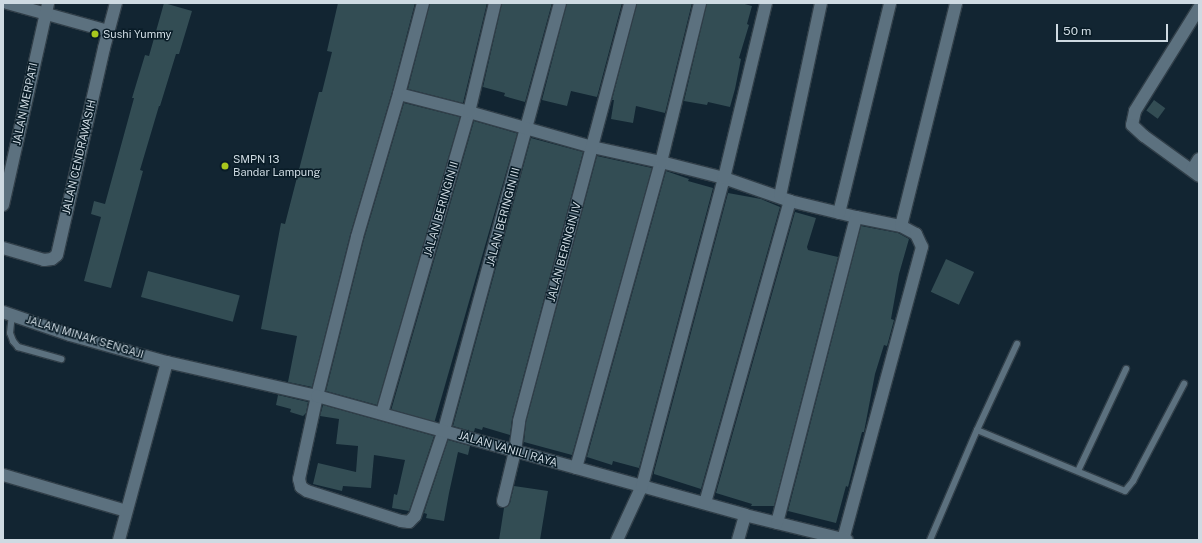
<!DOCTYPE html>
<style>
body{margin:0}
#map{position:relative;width:1202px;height:543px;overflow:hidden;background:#122532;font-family:"Public Sans",sans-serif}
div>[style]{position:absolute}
.building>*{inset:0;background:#334d54;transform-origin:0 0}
.roads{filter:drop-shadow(1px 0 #313f49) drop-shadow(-1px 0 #313f49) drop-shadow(0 1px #313f49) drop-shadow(0 -1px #313f49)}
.lane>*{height:6px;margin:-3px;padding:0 3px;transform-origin:3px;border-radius:3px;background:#5c717f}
.street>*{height:12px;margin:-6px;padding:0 6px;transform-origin:6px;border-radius:6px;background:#5c717f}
.dots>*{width:11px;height:11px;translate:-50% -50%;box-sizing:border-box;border:2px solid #091c27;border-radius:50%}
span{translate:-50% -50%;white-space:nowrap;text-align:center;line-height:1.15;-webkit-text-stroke:3px #091c27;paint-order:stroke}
.poi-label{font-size:11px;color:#cedae2}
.left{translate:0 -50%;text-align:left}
.street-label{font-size:11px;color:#cedae2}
.frame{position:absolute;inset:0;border:4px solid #cedae2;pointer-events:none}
.scale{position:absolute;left:1056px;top:24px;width:112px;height:18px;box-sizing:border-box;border:2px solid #cedae2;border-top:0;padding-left:5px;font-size:12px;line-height:14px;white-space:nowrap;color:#cedae2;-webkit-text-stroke:3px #091c27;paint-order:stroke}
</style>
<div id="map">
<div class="building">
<div style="clip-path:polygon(164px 3px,192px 11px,179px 54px,176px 54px,160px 106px,159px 106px,140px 170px,143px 171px,111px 288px,84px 281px,101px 217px,91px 214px,94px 201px,105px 204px,134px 98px,132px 98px,145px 55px,149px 56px)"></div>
<div style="clip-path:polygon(338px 3px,415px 3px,392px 92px,350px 235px,312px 387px,288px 382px,297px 336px,261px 329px,281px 223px,285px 224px,319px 92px,322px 92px,332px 52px,327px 51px)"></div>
<div style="clip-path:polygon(430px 3px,487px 3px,463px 103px,408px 89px)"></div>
<div style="clip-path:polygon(502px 3px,552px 3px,525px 102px,504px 96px,505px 93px,483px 87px)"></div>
<div style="clip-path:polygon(567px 3px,622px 3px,597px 97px,571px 91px,567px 106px,542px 100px)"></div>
<div style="clip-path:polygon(637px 3px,692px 3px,665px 113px,636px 106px,633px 123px,611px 119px,614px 100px,612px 100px)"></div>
<div style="clip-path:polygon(707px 3px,741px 3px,752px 6px,747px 24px,749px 25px,739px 58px,741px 59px,735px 89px,730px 107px,708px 102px,707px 105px,684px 101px)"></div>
<div style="left:1154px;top:100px;width:14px;height:13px;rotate:36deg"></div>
<div style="clip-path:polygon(404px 103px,460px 117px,377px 405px,326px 391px,364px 239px)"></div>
<div style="left:474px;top:121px;width:45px;height:300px;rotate:16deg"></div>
<div style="clip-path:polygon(531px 138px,583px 152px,512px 419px,510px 435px,483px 427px,482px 430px,475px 428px,474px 432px,453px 426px)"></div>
<div style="clip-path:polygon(597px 156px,652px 168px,572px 455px,524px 442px,526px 422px)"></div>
<div style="clip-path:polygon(666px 171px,689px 179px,688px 181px,713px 188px,639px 468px,613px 461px,612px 465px,587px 457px)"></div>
<div style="clip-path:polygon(728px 193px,761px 199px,780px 207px,701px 489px,654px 474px,654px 472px)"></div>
<div style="clip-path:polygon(795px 212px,816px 218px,807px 247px,808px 250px,838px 257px,774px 506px,751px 506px,752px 504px,716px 493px)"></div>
<div style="clip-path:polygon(861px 226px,898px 233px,909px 239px,899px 274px,891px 319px,894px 320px,887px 346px,884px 345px,875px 374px,864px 432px,862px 432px,848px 487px,846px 486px,836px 523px,788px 511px)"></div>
<div style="left:946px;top:259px;width:31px;height:36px;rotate:25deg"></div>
<div style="left:148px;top:271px;width:95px;height:27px;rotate:15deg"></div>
<div style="clip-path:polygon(278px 395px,308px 402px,306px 413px,303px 416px,290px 412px,291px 409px,276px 405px)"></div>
<div style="clip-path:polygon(323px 405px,434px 436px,409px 511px,392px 508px,394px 494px,397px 495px,405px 460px,374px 455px,371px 488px,343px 486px,342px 491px,313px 484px,318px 463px,356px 472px,358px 446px,336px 444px,339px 419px,320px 416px)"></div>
<div style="clip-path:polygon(448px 440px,470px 446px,468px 455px,458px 452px,449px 493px,444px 521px,426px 518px,427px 514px,424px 513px)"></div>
<div style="clip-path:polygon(514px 486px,548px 491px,540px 540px,499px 540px,504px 508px,510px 503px)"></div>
</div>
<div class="roads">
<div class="lane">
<div style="left:12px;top:314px;width:19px;rotate:96deg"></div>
<div style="left:10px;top:333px;width:9px;rotate:69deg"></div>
<div style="left:13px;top:341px;width:8px;rotate:50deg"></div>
<div style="left:18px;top:347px;width:45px;rotate:15.6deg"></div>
<div style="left:977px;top:430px;width:160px;rotate:22.4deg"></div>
<div style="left:1125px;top:491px;width:13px;rotate:-51deg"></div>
<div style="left:1133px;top:481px;width:110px;rotate:-62.3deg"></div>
<div style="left:1078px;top:471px;width:113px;rotate:-64.8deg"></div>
<div style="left:930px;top:540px;width:120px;rotate:-66.9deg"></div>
<div style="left:977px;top:430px;width:95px;rotate:-65.1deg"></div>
</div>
<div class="street">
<div style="left:7px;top:3px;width:105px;rotate:15.5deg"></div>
<div style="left:423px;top:3px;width:94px;rotate:104.8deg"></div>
<div style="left:399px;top:94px;width:149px;rotate:106.4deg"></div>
<div style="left:357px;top:237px;width:164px;rotate:104.1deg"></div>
<div style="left:317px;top:396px;width:85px;rotate:102.2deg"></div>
<div style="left:299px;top:479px;width:8px;rotate:76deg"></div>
<div style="left:301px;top:487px;width:7px;rotate:34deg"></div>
<div style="left:307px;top:491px;width:99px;rotate:17.7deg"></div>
<div style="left:401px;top:521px;width:8px;rotate:7deg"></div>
<div style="left:409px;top:522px;width:8px;rotate:-45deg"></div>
<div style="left:415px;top:516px;width:91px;rotate:-71.4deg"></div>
<div style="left:444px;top:430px;width:442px;rotate:-74.8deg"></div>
<div style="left:1199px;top:8px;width:121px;rotate:121.9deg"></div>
<div style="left:1135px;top:111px;width:14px;rotate:102deg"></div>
<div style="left:1132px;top:125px;width:16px;rotate:43deg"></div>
<div style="left:1144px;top:136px;width:68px;rotate:36deg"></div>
<div style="left:399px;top:94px;width:72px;rotate:14.4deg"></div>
<div style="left:469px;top:112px;width:128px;rotate:15.9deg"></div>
<div style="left:592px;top:147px;width:71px;rotate:12.3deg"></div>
<div style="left:661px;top:162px;width:65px;rotate:14.3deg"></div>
<div style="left:724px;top:178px;width:70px;rotate:19.2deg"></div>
<div style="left:790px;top:201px;width:68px;rotate:13.6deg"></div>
<div style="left:856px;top:217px;width:46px;rotate:11.3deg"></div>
<div style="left:901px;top:226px;width:17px;rotate:28deg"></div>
<div style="left:916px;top:234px;width:14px;rotate:65deg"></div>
<div style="left:922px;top:247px;width:302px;rotate:105.1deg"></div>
<div style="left:1192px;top:170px;width:13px;rotate:-58deg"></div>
<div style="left:780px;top:196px;width:197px;rotate:-78deg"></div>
<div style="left:3px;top:205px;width:207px;rotate:-77.4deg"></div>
<div style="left:839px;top:213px;width:216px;rotate:-76.3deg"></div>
<div style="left:901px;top:226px;width:230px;rotate:-76.1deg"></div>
<div style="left:3px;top:248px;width:43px;rotate:16.3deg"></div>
<div style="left:44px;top:260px;width:8px;rotate:-7deg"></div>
<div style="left:52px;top:259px;width:6px;rotate:-39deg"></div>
<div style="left:57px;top:255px;width:212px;rotate:-77.2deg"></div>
<div style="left:104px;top:48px;width:47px;rotate:-75.1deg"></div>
<div style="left:3px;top:312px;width:71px;rotate:18.9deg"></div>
<div style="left:70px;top:335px;width:101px;rotate:15.6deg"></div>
<div style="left:167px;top:362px;width:154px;rotate:12.8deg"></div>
<div style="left:317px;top:396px;width:444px;rotate:15.5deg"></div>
<div style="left:745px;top:515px;width:105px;rotate:13.8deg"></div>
<div style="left:382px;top:413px;width:313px;rotate:-73.9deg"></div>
<div style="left:469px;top:112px;width:112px;rotate:-76.6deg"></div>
<div style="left:576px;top:468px;width:318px;rotate:-74.5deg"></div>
<div style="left:661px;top:162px;width:164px;rotate:-76.2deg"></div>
<div style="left:3px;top:475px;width:128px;rotate:16.3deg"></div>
<div style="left:503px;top:501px;width:51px;rotate:-76.5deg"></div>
<div style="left:515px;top:451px;width:30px;rotate:-82deg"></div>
<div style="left:519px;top:421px;width:432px;rotate:-75.1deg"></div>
<div style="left:705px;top:503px;width:314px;rotate:-74.3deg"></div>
<div style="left:777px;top:523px;width:316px;rotate:-75.5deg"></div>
<div style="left:119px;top:540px;width:184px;rotate:-74.9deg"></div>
<div style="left:617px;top:540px;width:60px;rotate:-65.2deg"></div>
<div style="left:642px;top:486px;width:319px;rotate:-75.1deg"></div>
<div style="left:724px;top:178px;width:180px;rotate:-76.5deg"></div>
<div style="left:738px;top:540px;width:26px;rotate:-74deg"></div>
</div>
</div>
<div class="dots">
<div style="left:95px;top:34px;background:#a8c71d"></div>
<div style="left:225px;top:166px;background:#a8c71d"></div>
</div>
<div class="poi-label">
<span class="left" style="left:103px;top:34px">Sushi Yummy</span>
<span class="left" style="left:233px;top:166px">SMPN 13<br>Bandar Lampung</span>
</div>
<div class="street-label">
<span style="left:25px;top:104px;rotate:-78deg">JALAN MERPATI</span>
<span style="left:79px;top:157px;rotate:-77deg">JALAN CENDRAWASIH</span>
<span style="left:441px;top:209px;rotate:-74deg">JALAN BERINGIN II</span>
<span style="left:503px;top:217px;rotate:-75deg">JALAN BERINGIN III</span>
<span style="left:564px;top:252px;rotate:-75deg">JALAN BERINGIN IV</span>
<span style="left:85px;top:337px;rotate:17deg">JALAN MINAK SENGAJI</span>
<span style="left:508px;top:449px;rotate:16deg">JALAN VANILI RAYA</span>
</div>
<div class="frame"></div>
<div class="scale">50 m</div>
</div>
